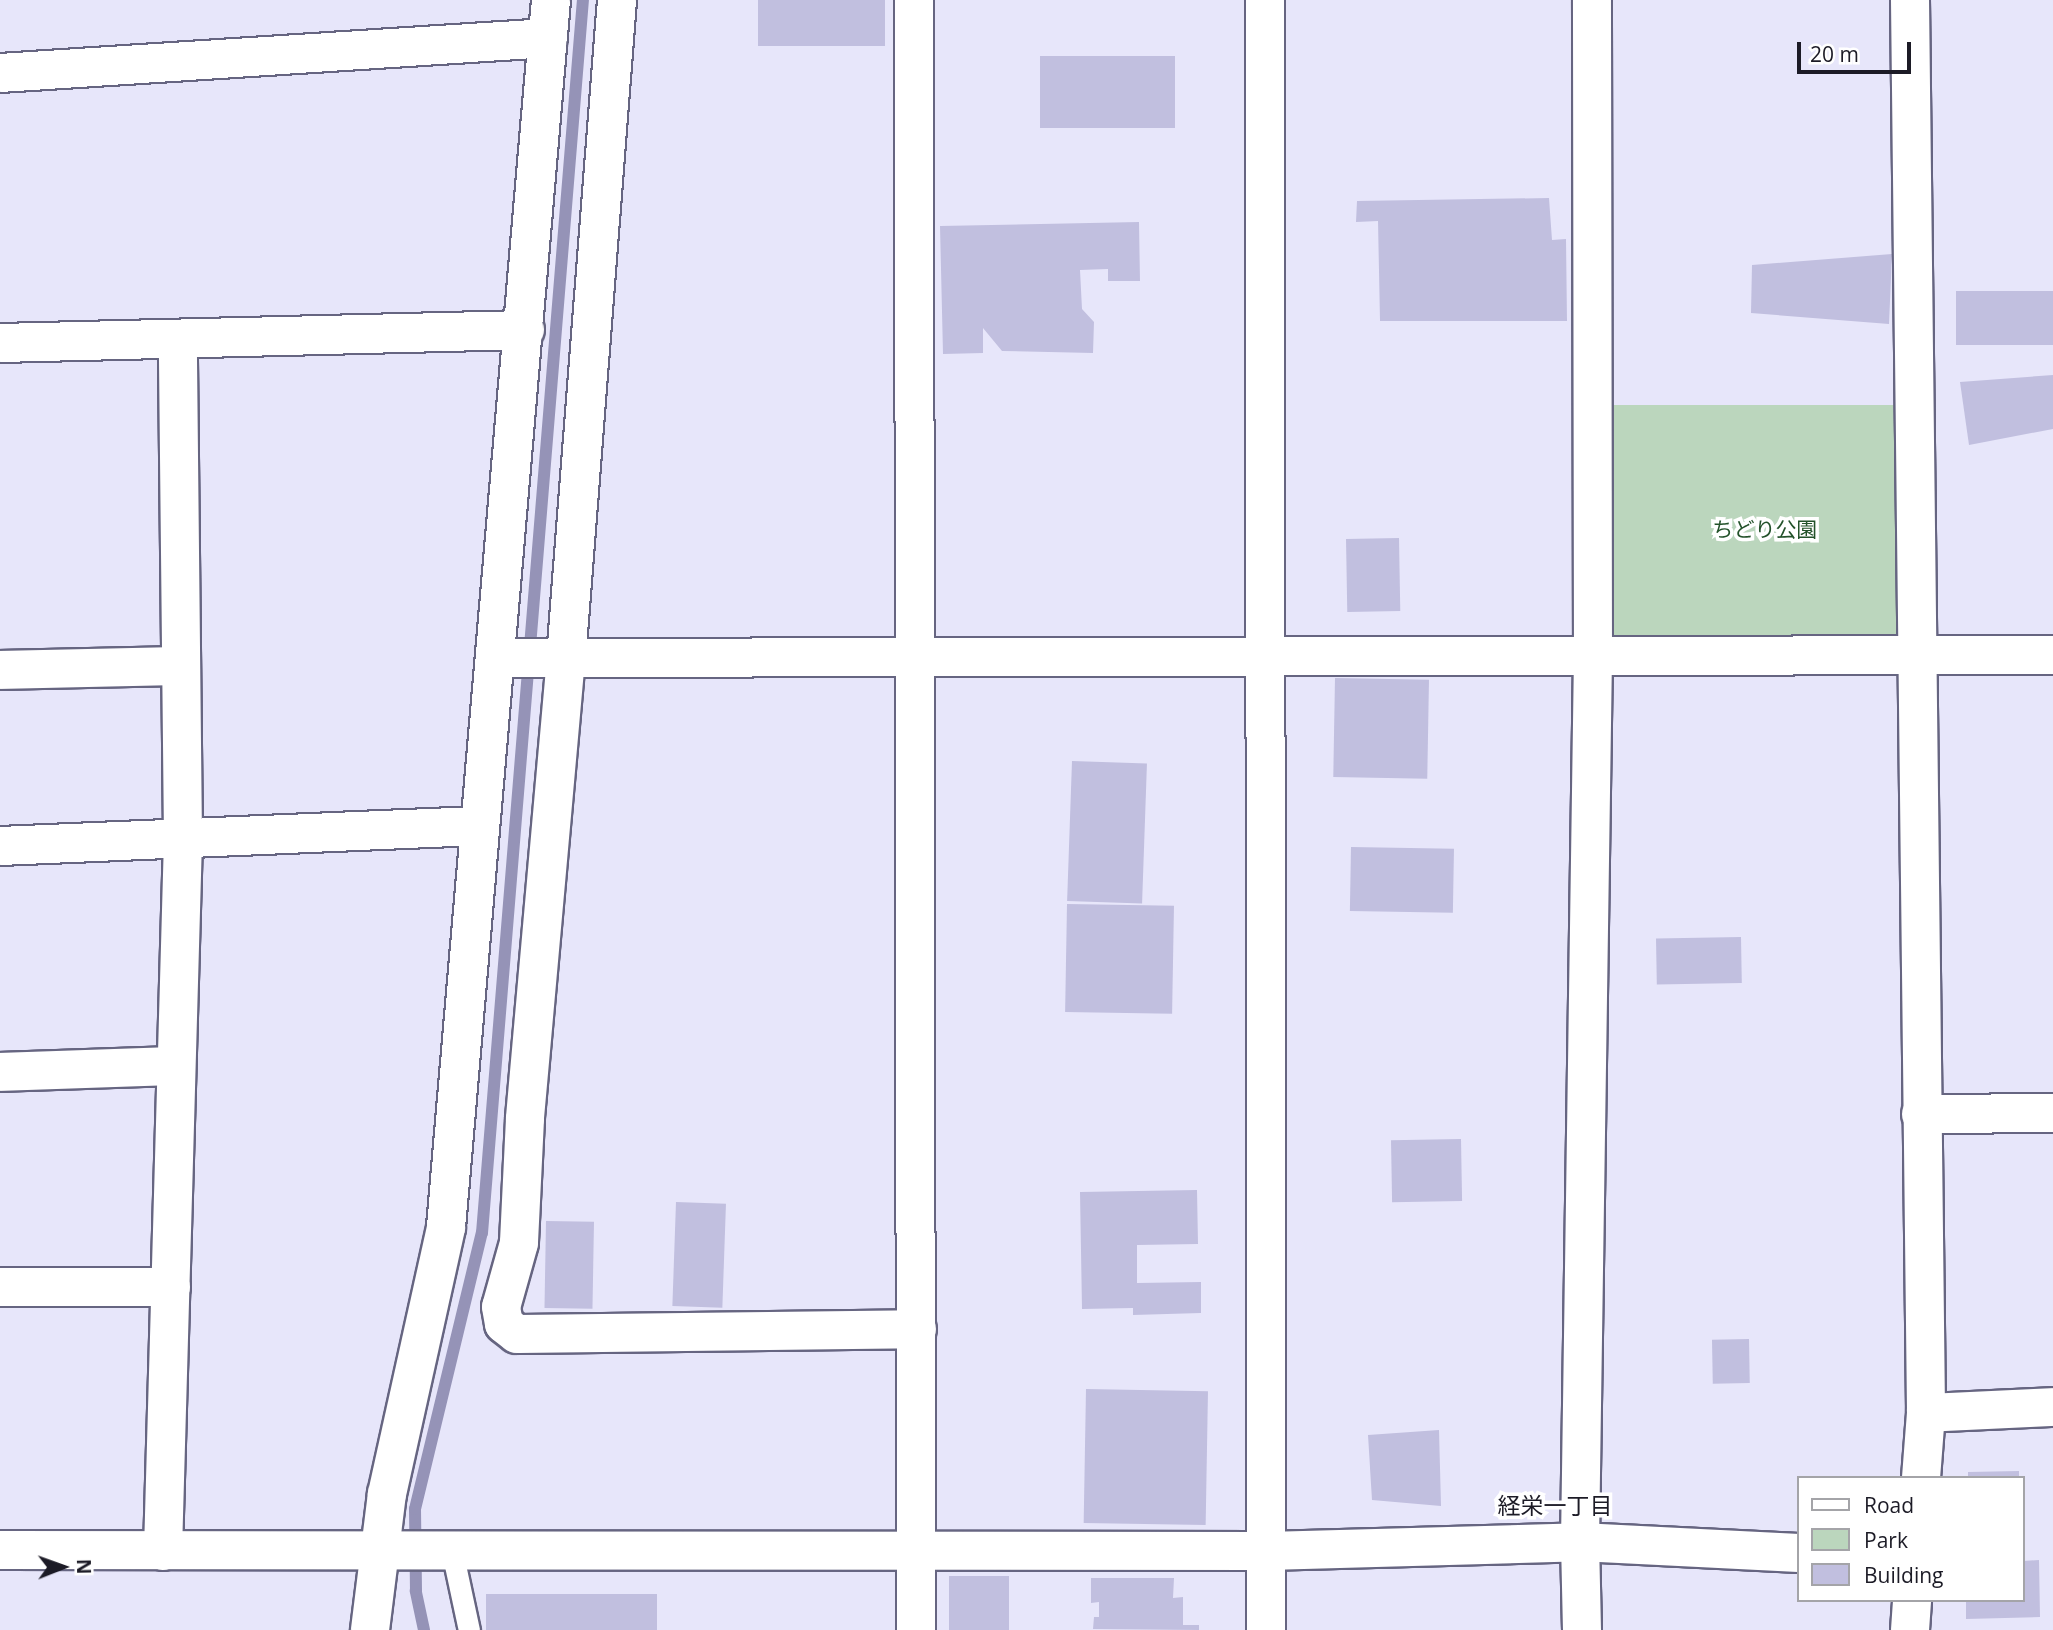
<!DOCTYPE html>
<meta charset="utf-8">
<style>
body{margin:0}
#map{position:relative;width:2053px;height:1630px;overflow:hidden;background:#e7e6fa;font-family:"Open Sans","Noto Sans JP",sans-serif}
div>[style]{position:absolute}
.green>*{inset:0;background:#bbd6bd;transform-origin:0 0}
.stream>*{height:12px;margin:-6px;padding:0 6px;transform-origin:6px;border-radius:6px;background:#9593b7}
.building>*{inset:0;background:#c1bfdf;transform-origin:0 0}
.roads{filter:drop-shadow(2px 0 #666581) drop-shadow(-2px 0 #666581) drop-shadow(0 2px #666581) drop-shadow(0 -2px #666581)}
.service>*{height:21px;margin:-10.5px;padding:0 10.5px;transform-origin:10.5px;border-radius:10.5px;background:#fff}
.minor>*{height:38px;margin:-19px;padding:0 19px;transform-origin:19px;border-radius:19px;background:#fff}
.tertiary>*{height:38px;margin:-19px;padding:0 19px;transform-origin:19px;border-radius:19px;background:#fff}
span{translate:-50% -50%;white-space:nowrap;text-align:center;line-height:1.15;-webkit-text-stroke:7px #fff;paint-order:stroke}
.park-label{font-size:21px;color:#23522a}
.neighbourhood-label{font-size:23px;color:#1c1b26}
.legend{position:absolute;left:1797px;top:1476px;width:228px;height:126px;box-sizing:border-box;background:#fff;border:2px solid #a4a4a8;margin:0;padding:9px 12px;list-style:none;font-size:21px;color:#1c1b26}
.legend li{display:flex;align-items:center;gap:14px;height:35px}
.legend b{width:35px;border:2px solid #a4a4a8}
.north{position:absolute;left:28px;top:1532px;width:70px;height:70px;-webkit-text-stroke:5px #fff;paint-order:stroke;rotate:89deg;font-size:19px;font-weight:700;line-height:28px;text-align:center;color:#1c1b26}
.north::after{content:'';display:block;margin:auto;width:24px;height:32px;background:#1c1b26;clip-path:polygon(50% 0,100% 100%,50% 72%,0 100%)}
.scale{position:absolute;left:1797px;top:42px;width:114px;height:32px;box-sizing:border-box;border:4px solid #1c1b26;border-top:0;padding-left:9px;font-size:21px;line-height:24px;white-space:nowrap;color:#1c1b26;-webkit-text-stroke:5px #fff;paint-order:stroke}
</style>
<div id="map">
<div class="green">
<div style="left:1897px;top:405px;width:245px;height:297px;rotate:90deg"></div>
</div>
<div class="stream">
<div style="left:424px;top:1630px;width:40px;rotate:-102deg"></div>
<div style="left:416px;top:1591px;width:82px;rotate:-90.7deg"></div>
<div style="left:415px;top:1509px;width:284px;rotate:-76.4deg"></div>
<div style="left:482px;top:1233px;width:1237px;rotate:-85.32deg"></div>
</div>
<div class="building">
<div style="left:758px;top:0;width:127px;height:46px"></div>
<div style="left:1040px;top:56px;width:135px;height:72px"></div>
<div style="clip-path:polygon(1549px 198px,1552px 240px,1566px 239px,1567px 321px,1380px 321px,1378px 221px,1356px 222px,1357px 201px)"></div>
<div style="clip-path:polygon(1139px 222px,1140px 281px,1108px 281px,1108px 269px,1080px 270px,1082px 309px,1094px 322px,1093px 353px,1002px 351px,983px 328px,983px 353px,943px 354px,940px 226px)"></div>
<div style="clip-path:polygon(1892px 254px,1889px 324px,1751px 313px,1752px 265px)"></div>
<div style="left:2053px;top:291px;width:54px;height:97px;rotate:90deg"></div>
<div style="clip-path:polygon(2053px 375px,2053px 429px,1969px 445px,1960px 382px)"></div>
<div style="left:1399px;top:538px;width:73px;height:53px;rotate:89deg"></div>
<div style="left:1335px;top:678px;width:94px;height:99px;rotate:1deg"></div>
<div style="left:1072px;top:761px;width:75px;height:140px;rotate:2deg"></div>
<div style="left:1351px;top:847px;width:103px;height:64px;rotate:1deg"></div>
<div style="left:1067px;top:904px;width:107px;height:108px;rotate:1deg"></div>
<div style="left:1741px;top:937px;width:46px;height:85px;rotate:89deg"></div>
<div style="left:1461px;top:1139px;width:62px;height:70px;rotate:89deg"></div>
<div style="clip-path:polygon(1197px 1190px,1198px 1244px,1137px 1245px,1137px 1283px,1201px 1282px,1201px 1313px,1133px 1315px,1133px 1308px,1082px 1309px,1080px 1192px)"></div>
<div style="left:676px;top:1202px;width:50px;height:104px;rotate:2deg"></div>
<div style="left:546px;top:1221px;width:48px;height:87px;rotate:1deg"></div>
<div style="left:1749px;top:1339px;width:44px;height:37px;rotate:89deg"></div>
<div style="left:1086px;top:1389px;width:122px;height:134px;rotate:1deg"></div>
<div style="clip-path:polygon(1439px 1430px,1441px 1506px,1372px 1500px,1368px 1435px)"></div>
<div style="clip-path:polygon(2019px 1471px,2019px 1478px,1968px 1478px,1968px 1472px)"></div>
<div style="clip-path:polygon(2039px 1560px,2040px 1617px,1966px 1619px,1966px 1600px,2023px 1600px,2023px 1561px)"></div>
<div style="left:949px;top:1576px;width:60px;height:54px"></div>
<div style="clip-path:polygon(1091px 1578px,1174px 1578px,1173px 1598px,1183px 1597px,1183px 1625px,1199px 1625px,1199px 1630px,1093px 1629px,1094px 1617px,1099px 1617px,1099px 1602px,1091px 1603px)"></div>
<div style="left:486px;top:1594px;width:171px;height:36px"></div>
</div>
<div class="roads">
<div class="service">
<div style="left:452px;top:1551px;width:81px;rotate:77.9deg"></div>
</div>
<div class="minor">
<div style="left:617px;top:0;width:660px;rotate:94.43deg"></div>
<div style="left:566px;top:658px;width:463px;rotate:95.1deg"></div>
<div style="left:525px;top:1119px;width:124px;rotate:92.8deg"></div>
<div style="left:519px;top:1243px;width:66px;rotate:105.7deg"></div>
<div style="left:501px;top:1307px;width:17px;rotate:80deg"></div>
<div style="left:504px;top:1324px;width:16px;rotate:38deg"></div>
<div style="left:517px;top:1334px;width:400px;rotate:-0.7deg"></div>
<div style="left:914px;top:0;width:1630px;rotate:89.93deg"></div>
<div style="left:1910px;top:0;width:1413px;rotate:89.35deg"></div>
<div style="left:1926px;top:1413px;width:65px;rotate:94.4deg"></div>
<div style="left:0;top:73px;width:549px;rotate:-3.65deg"></div>
<div style="left:0;top:343px;width:525px;rotate:-1.42deg"></div>
<div style="left:495px;top:658px;width:1558px;rotate:-0.11deg"></div>
<div style="left:0;top:670px;width:181px;rotate:-1.3deg"></div>
<div style="left:0;top:846px;width:480px;rotate:-2.4deg"></div>
<div style="left:0;top:1072px;width:176px;rotate:-2deg"></div>
<div style="left:1921px;top:1114px;width:132px;rotate:-0.4deg"></div>
<div style="left:0;top:1287px;width:171px"></div>
<div style="left:1926px;top:1413px;width:127px;rotate:-2.7deg"></div>
<div style="left:0;top:1550px;width:1267px;rotate:0.05deg"></div>
<div style="left:1267px;top:1551px;width:313px;rotate:-1.6deg"></div>
<div style="left:1580px;top:1542px;width:219px;rotate:2.9deg"></div>
<div style="left:163px;top:1551px;width:713px;rotate:-88.39deg"></div>
<div style="left:183px;top:838px;width:499px;rotate:-90.6deg"></div>
<div style="left:370px;top:1630px;width:137px;rotate:-82.9deg"></div>
<div style="left:387px;top:1494px;width:273px;rotate:-77.5deg"></div>
<div style="left:446px;top:1227px;width:1231px;rotate:-85.11deg"></div>
<div style="left:1582px;top:1630px;width:88px;rotate:-91.3deg"></div>
<div style="left:1580px;top:1542px;width:887px;rotate:-89.16deg"></div>
<div style="left:1593px;top:655px;width:655px;rotate:-90.09deg"></div>
<div style="left:1910px;top:1630px;width:30px;rotate:-86deg"></div>
</div>
<div class="tertiary">
<div style="left:1265px;top:0;width:1630px;rotate:89.96deg"></div>
</div>
</div>
<div class="park-label">
<span style="left:1765px;top:529px">ちどり公園</span>
</div>
<div class="neighbourhood-label">
<span style="left:1555px;top:1505px">経栄一丁目</span>
</div>
<ul class="legend">
<li><b style="height:9px;background:#fff"></b>Road</li>
<li><b style="height:19px;background:#bbd6bd"></b>Park</li>
<li><b style="height:19px;background:#c1bfdf"></b>Building</li>
</ul>
<div class="north">N</div>
<div class="scale">20 m</div>
</div>
